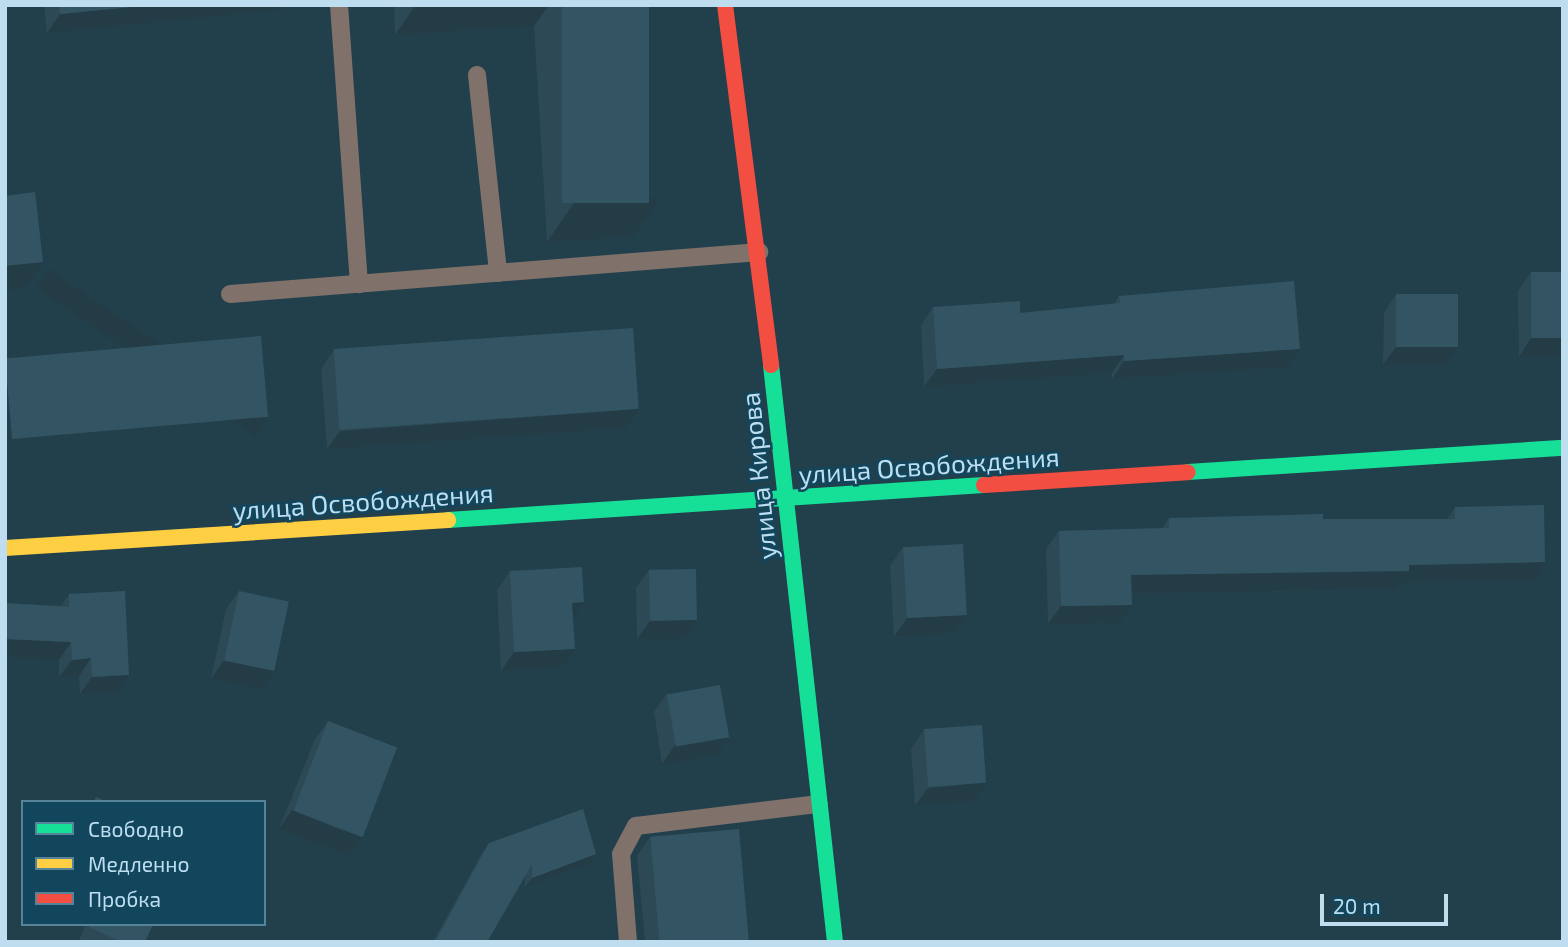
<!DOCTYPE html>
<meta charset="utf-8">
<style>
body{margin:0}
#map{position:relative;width:1568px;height:947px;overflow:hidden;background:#223f4c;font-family:"Exo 2",sans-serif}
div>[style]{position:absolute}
.lane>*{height:18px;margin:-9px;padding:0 9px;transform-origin:9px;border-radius:9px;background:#80726a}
.fast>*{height:16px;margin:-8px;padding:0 8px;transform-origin:8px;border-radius:8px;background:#16e098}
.slow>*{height:16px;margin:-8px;padding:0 8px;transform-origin:8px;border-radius:8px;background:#ffcf43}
.jam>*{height:16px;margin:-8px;padding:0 8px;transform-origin:8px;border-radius:8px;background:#f24e42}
.wall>*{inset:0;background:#2c4955}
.shaded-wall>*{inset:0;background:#243c45;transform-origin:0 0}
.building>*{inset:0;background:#335563;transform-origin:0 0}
span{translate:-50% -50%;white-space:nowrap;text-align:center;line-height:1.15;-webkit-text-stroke:5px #11465d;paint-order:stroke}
.street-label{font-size:26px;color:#bedef0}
.frame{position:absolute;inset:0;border:7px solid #bedef0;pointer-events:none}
.legend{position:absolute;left:21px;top:800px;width:245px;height:126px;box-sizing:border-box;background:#11465d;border:2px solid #568398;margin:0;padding:9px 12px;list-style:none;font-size:21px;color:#bedef0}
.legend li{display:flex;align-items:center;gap:14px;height:35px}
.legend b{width:35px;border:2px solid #568398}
.scale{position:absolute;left:1320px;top:894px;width:128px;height:32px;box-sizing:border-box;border:4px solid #bedef0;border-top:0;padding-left:9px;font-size:21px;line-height:24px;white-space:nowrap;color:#bedef0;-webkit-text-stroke:5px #11465d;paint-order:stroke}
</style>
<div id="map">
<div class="lane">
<div style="left:339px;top:5px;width:280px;rotate:85.9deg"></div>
<div style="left:477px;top:75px;width:199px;rotate:83.9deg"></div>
<div style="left:230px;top:294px;width:531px;rotate:-4.54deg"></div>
<div style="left:628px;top:942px;width:88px;rotate:-94.5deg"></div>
<div style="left:621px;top:854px;width:32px;rotate:-62deg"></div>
<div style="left:636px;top:826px;width:184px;rotate:-6.9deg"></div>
</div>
<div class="fast">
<div style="left:771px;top:365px;width:581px;rotate:83.67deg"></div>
<div style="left:1188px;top:472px;width:376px;rotate:-3.7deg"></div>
<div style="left:448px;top:520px;width:537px;rotate:-3.74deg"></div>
</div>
<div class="slow">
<div style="left:5px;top:548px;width:444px;rotate:-3.6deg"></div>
</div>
<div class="jam">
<div style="left:725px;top:5px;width:363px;rotate:82.7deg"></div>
<div style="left:984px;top:485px;width:204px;rotate:-3.6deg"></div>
</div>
<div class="wall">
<div style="clip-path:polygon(44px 5px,283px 5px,280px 10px,47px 33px)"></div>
<div style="clip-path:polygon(394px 5px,649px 5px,633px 237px,547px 242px,534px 26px,395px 35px)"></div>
<div style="clip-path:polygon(1531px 272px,1563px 272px,1563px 356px,1519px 357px,1518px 291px)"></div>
<div style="clip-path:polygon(1396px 294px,1445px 365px,1383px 365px,1384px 313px)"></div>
<div style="clip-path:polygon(1119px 296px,1287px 367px,1112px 379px,1112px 373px,924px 387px,921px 325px,933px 307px,1020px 313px,1114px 304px)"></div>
<div style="clip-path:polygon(334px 350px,639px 409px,626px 428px,327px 449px,321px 369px)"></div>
<div style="clip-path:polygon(1455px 507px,1545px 562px,1533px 581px,1400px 583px,1396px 589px,1132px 594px,1119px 623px,1048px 624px,1046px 549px,1059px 531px,1162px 528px,1169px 518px,1323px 519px,1447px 519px)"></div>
<div style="clip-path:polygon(903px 547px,967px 615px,954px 633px,894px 637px,890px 566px)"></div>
<div style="clip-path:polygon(649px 570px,684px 639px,637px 639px,636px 588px)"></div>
<div style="clip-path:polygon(510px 571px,573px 618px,562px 667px,501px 671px,497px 590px)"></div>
<div style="clip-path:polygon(239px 591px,261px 689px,211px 679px,226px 609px)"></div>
<div style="clip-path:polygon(69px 594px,117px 692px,80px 694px,79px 676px,59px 677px,59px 660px,5px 657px,5px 603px,61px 606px)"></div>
<div style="clip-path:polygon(667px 693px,716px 756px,662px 764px,654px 712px)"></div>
<div style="clip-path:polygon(328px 721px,348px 856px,279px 829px,315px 739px)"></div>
<div style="clip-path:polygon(924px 730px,973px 801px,915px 806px,911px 749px)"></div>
<div style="clip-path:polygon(650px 837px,749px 942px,645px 942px,637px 856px)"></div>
<div style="clip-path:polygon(489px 843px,596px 854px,590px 863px,525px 887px,525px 876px,487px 942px,433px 942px,482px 853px)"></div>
<div style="clip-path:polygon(86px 924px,153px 924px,145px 942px,78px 942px)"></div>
</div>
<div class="shaded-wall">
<div style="clip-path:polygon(152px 5px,283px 5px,280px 10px,47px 33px,60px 14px)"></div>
<div style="clip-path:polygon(416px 5px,549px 5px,534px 26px,395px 35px)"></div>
<div style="clip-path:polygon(660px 198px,633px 237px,547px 242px,574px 203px)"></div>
<div style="clip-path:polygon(43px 262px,25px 288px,5px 290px,5px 266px)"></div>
<div style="clip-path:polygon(1531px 338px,1563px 338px,1563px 356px,1519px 357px)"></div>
<div style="clip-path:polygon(1396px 347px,1458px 347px,1445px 365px,1383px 365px)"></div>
<div style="clip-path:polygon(1300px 349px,1287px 367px,1112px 379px,1124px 361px)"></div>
<div style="clip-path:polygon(1124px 355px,1112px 373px,924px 387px,937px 369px)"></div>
<div style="clip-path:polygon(639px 409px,626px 428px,327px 449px,340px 431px)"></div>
<div style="left:268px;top:417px;width:23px;height:264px;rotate:124deg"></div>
<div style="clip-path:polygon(1545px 562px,1533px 581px,1400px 583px,1396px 589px,1118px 594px,1131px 575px,1409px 565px)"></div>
<div style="clip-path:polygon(584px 602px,571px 621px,572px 603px)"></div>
<div style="clip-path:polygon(1132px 605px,1119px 623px,1048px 624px,1061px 606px)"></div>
<div style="clip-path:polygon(967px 615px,954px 633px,894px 637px,907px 618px)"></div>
<div style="clip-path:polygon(697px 620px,684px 639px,637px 639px,650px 621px)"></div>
<div style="clip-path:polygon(5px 639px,71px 642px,59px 660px,5px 657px)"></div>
<div style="clip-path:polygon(575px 649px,562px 667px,501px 671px,514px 652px)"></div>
<div style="clip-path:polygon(91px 658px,79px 676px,59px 677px,72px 660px)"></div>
<div style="clip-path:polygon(224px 660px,274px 671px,261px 689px,211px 679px)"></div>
<div style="clip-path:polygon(129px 675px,117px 692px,80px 694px,92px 677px)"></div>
<div style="clip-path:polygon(729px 737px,716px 756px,662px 764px,675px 745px)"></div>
<div style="clip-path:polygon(986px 783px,973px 801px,915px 806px,928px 788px)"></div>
<div style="clip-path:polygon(292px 810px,361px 838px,348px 856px,279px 829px)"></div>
<div style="clip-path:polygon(596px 854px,590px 863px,525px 887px,532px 878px)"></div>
</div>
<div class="building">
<div style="clip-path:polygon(59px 5px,152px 5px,60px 14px)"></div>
<div style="left:562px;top:5px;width:87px;height:198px"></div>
<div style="clip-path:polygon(35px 192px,43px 262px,5px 266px,5px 196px)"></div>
<div style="left:1531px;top:272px;width:32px;height:66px"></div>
<div style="clip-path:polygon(1294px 281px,1300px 349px,1124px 361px,1124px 355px,937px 369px,933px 307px,1020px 301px,1020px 313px,1120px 303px,1119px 296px)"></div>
<div style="left:1396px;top:294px;width:62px;height:53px"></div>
<div style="left:633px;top:328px;width:81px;height:300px;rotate:86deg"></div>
<div style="left:261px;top:336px;width:81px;height:257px;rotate:85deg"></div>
<div style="clip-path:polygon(1544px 505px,1545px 562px,1409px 565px,1409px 571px,1131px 575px,1132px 605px,1061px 606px,1059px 531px,1169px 528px,1169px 518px,1323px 514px,1323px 519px,1455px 519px,1455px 507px)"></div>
<div style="left:963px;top:544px;width:71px;height:60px;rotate:87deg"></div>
<div style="clip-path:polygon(582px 567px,584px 602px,572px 603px,575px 649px,514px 652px,510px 571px)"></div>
<div style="left:696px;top:569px;width:51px;height:47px;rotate:89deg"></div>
<div style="clip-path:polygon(125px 591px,129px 675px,92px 677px,91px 658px,72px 660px,71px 642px,5px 639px,5px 603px,69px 607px,69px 594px)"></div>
<div style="left:239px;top:591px;width:51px;height:71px;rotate:12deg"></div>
<div style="left:720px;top:685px;width:53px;height:54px;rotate:80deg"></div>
<div style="left:328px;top:721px;width:74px;height:96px;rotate:21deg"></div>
<div style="left:982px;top:725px;width:58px;height:58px;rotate:86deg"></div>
<div style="clip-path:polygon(96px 797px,107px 802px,94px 802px)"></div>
<div style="clip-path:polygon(583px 809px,596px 854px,532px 878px,532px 864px,487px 942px,435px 942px,489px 843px)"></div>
<div style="left:739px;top:829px;width:113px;height:89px;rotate:85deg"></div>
<div style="clip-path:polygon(91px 924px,153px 924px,145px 942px,121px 942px,89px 927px)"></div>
</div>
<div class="street-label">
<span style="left:929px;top:465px;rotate:-4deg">улица Освобождения</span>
<span style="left:758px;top:476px;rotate:-96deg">улица Кирова</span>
<span style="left:363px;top:501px;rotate:-4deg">улица Освобождения</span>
</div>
<div class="frame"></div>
<ul class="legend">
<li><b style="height:9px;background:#16e098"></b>Свободно</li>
<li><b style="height:9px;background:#ffcf43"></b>Медленно</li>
<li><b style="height:9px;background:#f24e42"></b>Пробка</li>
</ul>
<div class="scale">20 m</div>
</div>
